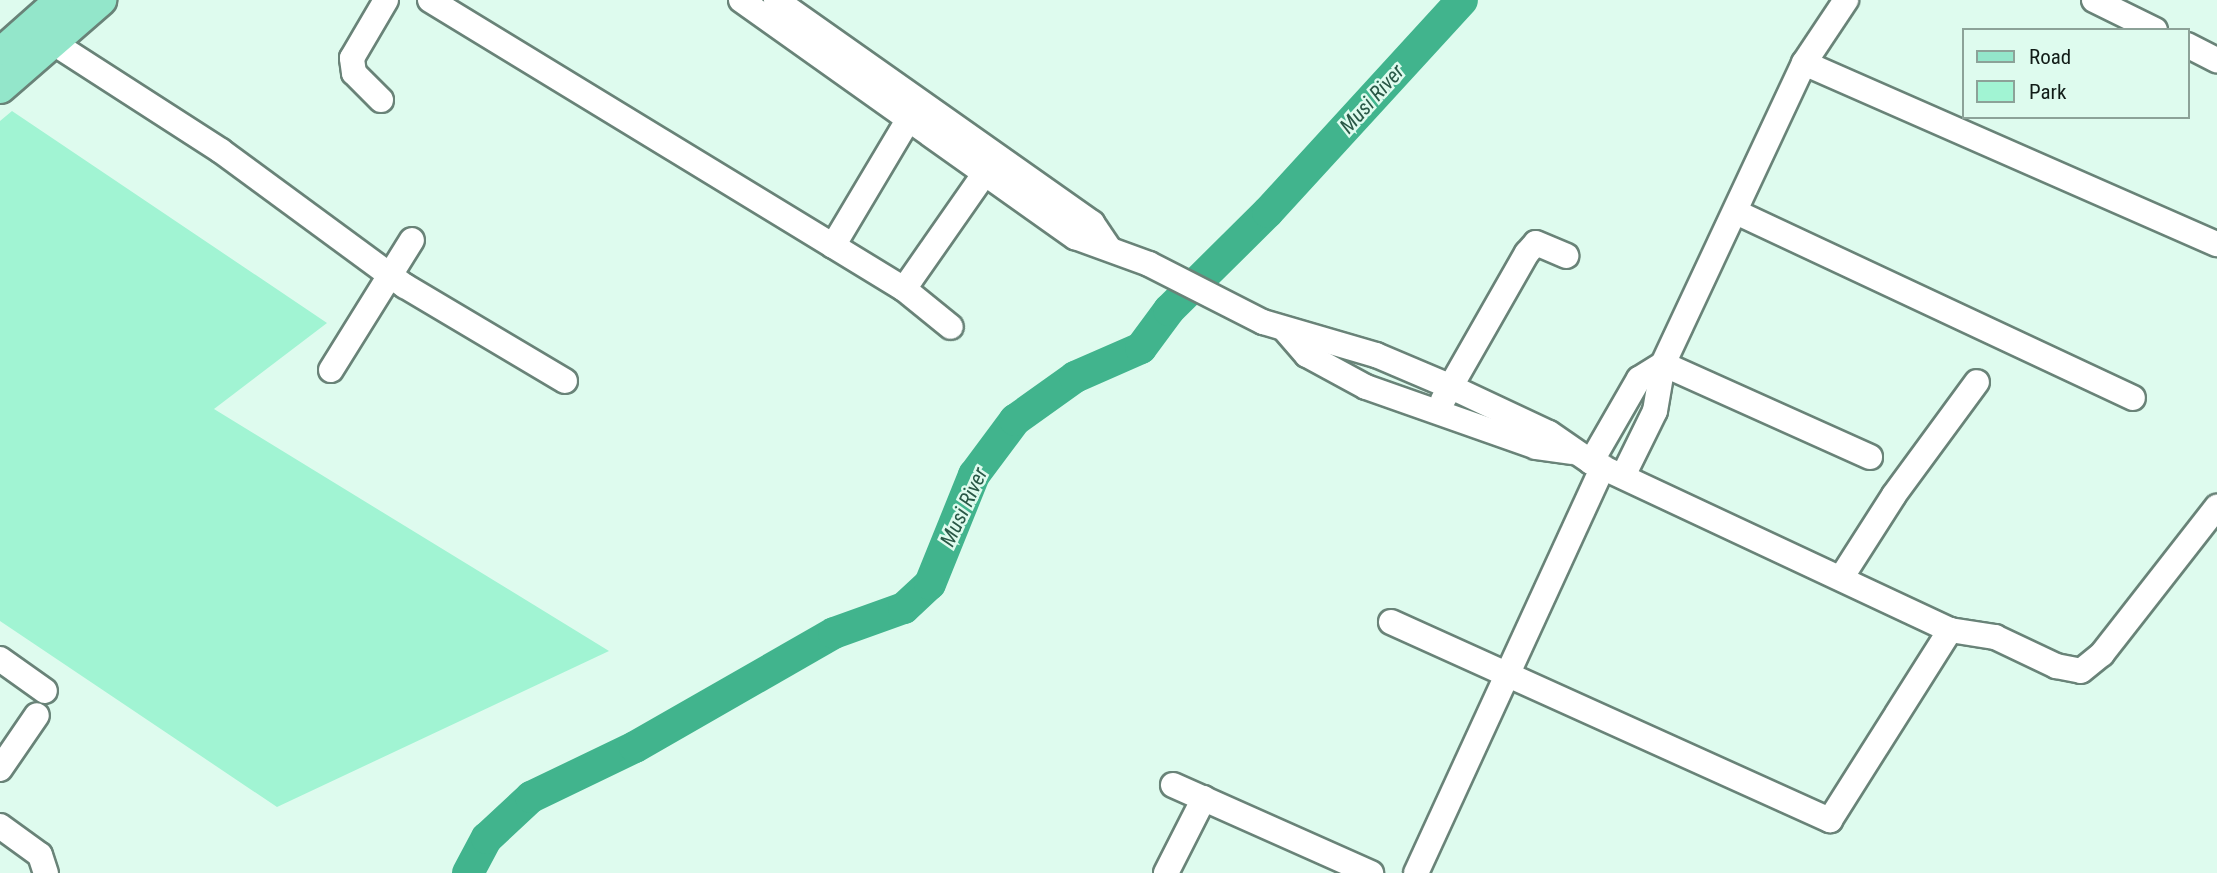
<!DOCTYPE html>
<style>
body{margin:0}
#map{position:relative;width:2217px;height:873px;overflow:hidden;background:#defbee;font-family:"Roboto Condensed",sans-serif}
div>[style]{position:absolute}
.green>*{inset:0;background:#a1f4d3}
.river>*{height:32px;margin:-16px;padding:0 16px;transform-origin:16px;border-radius:16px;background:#41b48d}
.roads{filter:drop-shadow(2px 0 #698378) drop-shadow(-2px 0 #698378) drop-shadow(0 2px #698378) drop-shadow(0 -2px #698378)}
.minor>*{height:24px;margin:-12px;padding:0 12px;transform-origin:12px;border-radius:12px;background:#fff}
.major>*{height:32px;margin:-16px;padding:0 16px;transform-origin:16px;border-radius:16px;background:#93e6ca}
span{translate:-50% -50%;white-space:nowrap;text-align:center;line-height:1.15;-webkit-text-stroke:5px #defbee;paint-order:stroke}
.water-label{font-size:21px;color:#295846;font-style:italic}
.legend{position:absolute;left:1962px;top:28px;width:228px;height:91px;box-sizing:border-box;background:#defbee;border:2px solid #8ca298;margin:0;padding:9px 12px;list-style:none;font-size:21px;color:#111c17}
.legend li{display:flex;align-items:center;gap:14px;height:35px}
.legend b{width:35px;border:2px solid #8ca298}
</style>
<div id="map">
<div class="green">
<div style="clip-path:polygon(12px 111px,327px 323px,214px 409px,609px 651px,277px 807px,0 621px,0 121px)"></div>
</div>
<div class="river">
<div style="left:468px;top:873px;width:40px;rotate:-62deg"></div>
<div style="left:487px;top:838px;width:60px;rotate:-43deg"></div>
<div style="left:531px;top:797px;width:115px;rotate:-25.7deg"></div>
<div style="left:635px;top:747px;width:229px;rotate:-29.8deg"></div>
<div style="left:834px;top:633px;width:74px;rotate:-19.7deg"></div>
<div style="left:904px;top:608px;width:35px;rotate:-43deg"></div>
<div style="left:930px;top:584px;width:118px;rotate:-68deg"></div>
<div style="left:974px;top:475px;width:69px;rotate:-53.3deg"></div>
<div style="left:1015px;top:420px;width:74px;rotate:-35.6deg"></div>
<div style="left:1075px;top:377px;width:72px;rotate:-23.7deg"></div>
<div style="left:1141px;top:348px;width:47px;rotate:-53.6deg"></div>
<div style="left:1169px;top:310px;width:139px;rotate:-44.7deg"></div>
<div style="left:1268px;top:212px;width:287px;rotate:-47.5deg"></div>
</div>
<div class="roads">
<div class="minor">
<div style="left:430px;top:0;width:555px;rotate:31.37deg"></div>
<div style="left:904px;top:289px;width:145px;rotate:-55.1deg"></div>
<div style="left:741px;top:0;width:410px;rotate:35.4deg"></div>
<div style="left:1075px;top:237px;width:79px;rotate:20deg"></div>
<div style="left:1149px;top:264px;width:128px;rotate:27deg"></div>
<div style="left:1263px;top:322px;width:118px;rotate:16.3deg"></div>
<div style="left:1376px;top:355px;width:79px;rotate:23deg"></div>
<div style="left:1449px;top:386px;width:110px;rotate:25.2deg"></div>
<div style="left:1549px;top:433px;width:51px;rotate:34.6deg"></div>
<div style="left:1591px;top:462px;width:396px;rotate:25.1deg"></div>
<div style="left:1950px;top:630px;width:46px;rotate:8.8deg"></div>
<div style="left:1995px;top:637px;width:68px;rotate:25.4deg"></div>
<div style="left:2056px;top:666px;width:25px;rotate:11deg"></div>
<div style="left:2081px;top:671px;width:27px;rotate:-39deg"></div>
<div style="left:2102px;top:654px;width:187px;rotate:-52deg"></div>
<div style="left:776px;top:0;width:387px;rotate:35.2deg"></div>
<div style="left:1092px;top:223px;width:30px;rotate:56deg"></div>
<div style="left:2094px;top:0;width:68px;rotate:26.2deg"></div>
<div style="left:52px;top:42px;width:201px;rotate:32.8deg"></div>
<div style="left:221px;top:151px;width:228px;rotate:36.3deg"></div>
<div style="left:405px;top:286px;width:186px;rotate:30.7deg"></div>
<div style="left:2187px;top:45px;width:34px;rotate:27deg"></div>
<div style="left:1804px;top:63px;width:451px;rotate:23.7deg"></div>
<div style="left:381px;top:100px;width:38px;rotate:-135deg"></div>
<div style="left:354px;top:73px;width:15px;rotate:-98deg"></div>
<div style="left:352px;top:58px;width:67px;rotate:-59.6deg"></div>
<div style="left:1738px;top:213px;width:436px;rotate:25.1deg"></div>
<div style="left:833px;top:246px;width:150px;rotate:-59.2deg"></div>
<div style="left:904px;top:289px;width:60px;rotate:39deg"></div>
<div style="left:1285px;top:330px;width:33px;rotate:49deg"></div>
<div style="left:1307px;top:355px;width:67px;rotate:28.5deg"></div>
<div style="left:1366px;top:387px;width:180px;rotate:19.4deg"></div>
<div style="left:1536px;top:447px;width:36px;rotate:8deg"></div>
<div style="left:1663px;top:364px;width:227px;rotate:24.2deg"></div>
<div style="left:331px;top:370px;width:153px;rotate:-58.1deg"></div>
<div style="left:1443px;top:400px;width:169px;rotate:-60.3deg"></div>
<div style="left:1527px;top:253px;width:13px;rotate:-48deg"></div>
<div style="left:1536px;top:243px;width:33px;rotate:23deg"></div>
<div style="left:1591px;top:462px;width:96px;rotate:-60deg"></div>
<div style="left:1639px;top:379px;width:28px;rotate:-32deg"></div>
<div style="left:1623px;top:476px;width:72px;rotate:-63.8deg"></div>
<div style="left:1655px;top:411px;width:48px;rotate:-80.3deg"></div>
<div style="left:1663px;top:364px;width:332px;rotate:-64.9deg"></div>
<div style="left:1804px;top:63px;width:76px;rotate:-56.3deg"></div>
<div style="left:1841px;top:578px;width:98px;rotate:-57.4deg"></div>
<div style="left:1894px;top:495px;width:140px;rotate:-53.7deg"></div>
<div style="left:1391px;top:622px;width:482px;rotate:24.3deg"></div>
<div style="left:1830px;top:820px;width:225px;rotate:-57.7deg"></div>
<div style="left:0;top:659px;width:55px;rotate:35.4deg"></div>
<div style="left:0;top:769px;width:65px;rotate:-55.6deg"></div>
<div style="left:1173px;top:785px;width:217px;rotate:24deg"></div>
<div style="left:0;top:826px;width:49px;rotate:35.9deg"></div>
<div style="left:40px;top:855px;width:19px;rotate:72deg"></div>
<div style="left:1166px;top:873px;width:84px;rotate:-63.1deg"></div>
<div style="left:1416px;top:873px;width:447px;rotate:-65.3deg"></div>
</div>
<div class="major">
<div style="left:0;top:55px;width:83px;rotate:-41.6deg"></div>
<div style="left:0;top:87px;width:133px;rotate:-41deg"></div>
</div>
</div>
<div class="water-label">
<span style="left:1372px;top:99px;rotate:-48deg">Musi River</span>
<span style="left:964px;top:507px;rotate:-65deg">Musi River</span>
</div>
<ul class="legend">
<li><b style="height:9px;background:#93e6ca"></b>Road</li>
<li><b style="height:19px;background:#a1f4d3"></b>Park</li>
</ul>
</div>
